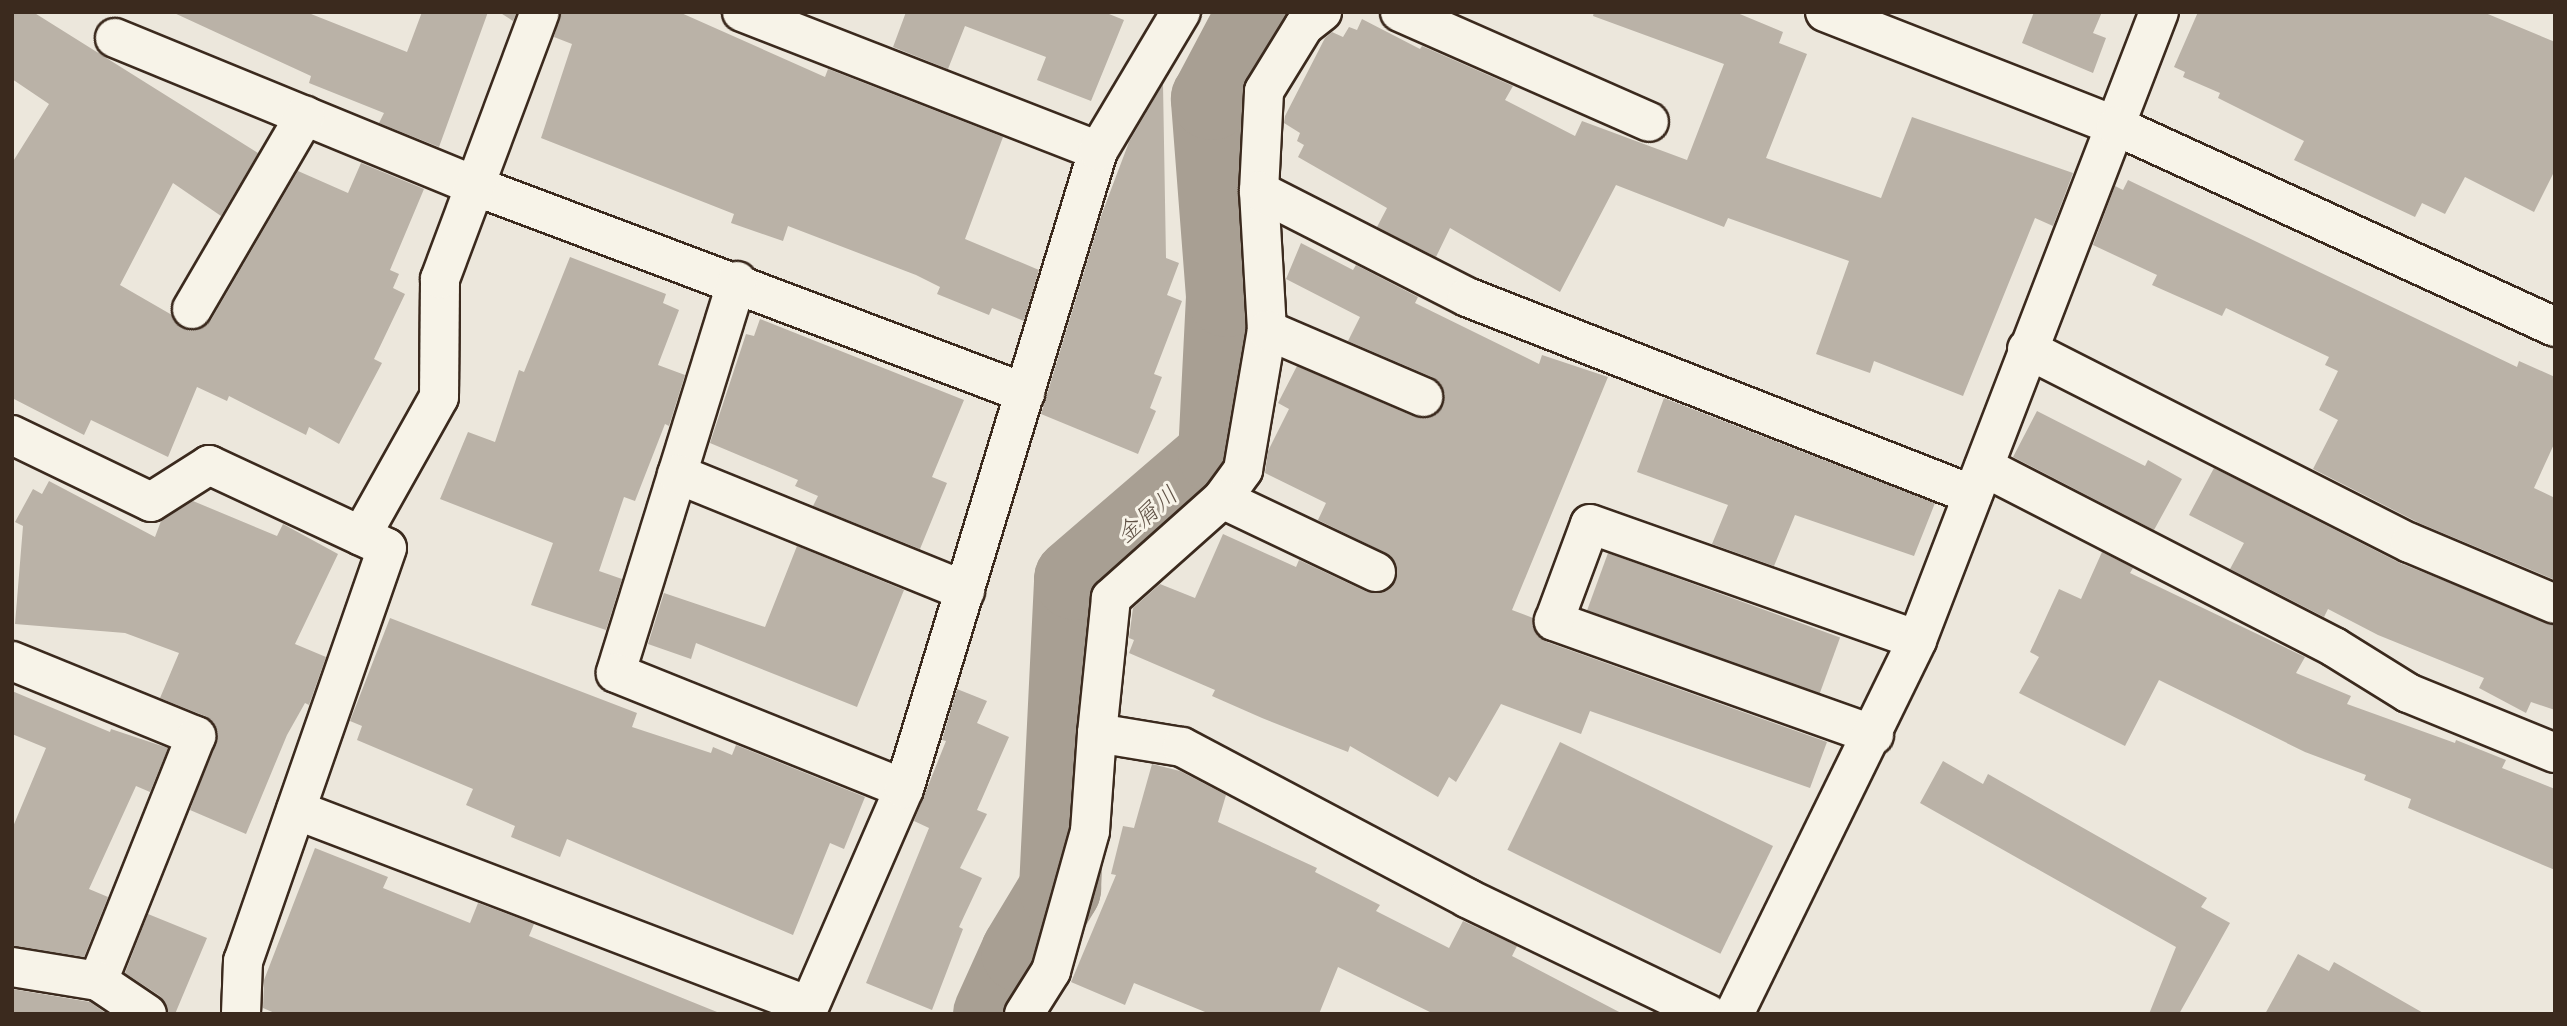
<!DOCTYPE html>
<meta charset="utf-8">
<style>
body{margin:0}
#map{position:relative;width:2567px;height:1026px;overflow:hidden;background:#ece7dc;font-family:"Architects Daughter","Klee One",sans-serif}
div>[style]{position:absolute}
.river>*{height:82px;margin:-41px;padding:0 41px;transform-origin:41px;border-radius:41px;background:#a89f93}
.building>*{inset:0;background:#bab2a7;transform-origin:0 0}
.roads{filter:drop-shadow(2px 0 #3b2a1e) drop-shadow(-2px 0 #3b2a1e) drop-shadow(0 2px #3b2a1e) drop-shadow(0 -2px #3b2a1e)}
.minor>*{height:38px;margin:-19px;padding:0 19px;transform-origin:19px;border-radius:19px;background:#f7f3e8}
.tertiary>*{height:38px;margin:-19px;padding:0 19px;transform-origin:19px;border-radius:19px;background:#f7f3e8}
span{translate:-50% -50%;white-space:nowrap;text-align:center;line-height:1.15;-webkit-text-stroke:6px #f7f3e8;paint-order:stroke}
.water-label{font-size:24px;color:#615347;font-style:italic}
.frame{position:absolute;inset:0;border:14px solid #3b2a1e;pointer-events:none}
</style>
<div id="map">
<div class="river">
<div style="left:994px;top:1014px;width:68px;rotate:-65.7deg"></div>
<div style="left:1022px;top:952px;width:74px;rotate:-58.9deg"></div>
<div style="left:1060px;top:889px;width:310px;rotate:-87.2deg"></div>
<div style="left:1075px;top:579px;width:190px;rotate:-40.7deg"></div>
<div style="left:1219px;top:455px;width:159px;rotate:-87.1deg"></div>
<div style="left:1227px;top:296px;width:198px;rotate:-94.4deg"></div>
<div style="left:1212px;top:99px;width:98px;rotate:-62.1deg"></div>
</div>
<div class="building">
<div style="clip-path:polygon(12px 12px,33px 12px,258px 153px,221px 216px,173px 183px,120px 285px,172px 315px,182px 328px,202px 328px,211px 320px,298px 171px,348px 193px,361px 163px,424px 189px,390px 270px,399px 274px,393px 288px,405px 294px,374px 359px,382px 363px,339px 444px,309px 427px,306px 435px,229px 396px,227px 401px,197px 387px,168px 457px,91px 420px,84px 435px,14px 399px,12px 163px,49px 104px,12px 79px)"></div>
<div style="clip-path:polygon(172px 12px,306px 12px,407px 52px,422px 12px,488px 12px,439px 147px,379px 123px,384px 113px,309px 83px,311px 76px)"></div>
<div style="clip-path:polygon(499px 12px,517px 12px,513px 21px)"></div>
<div style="clip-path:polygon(561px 12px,679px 12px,825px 77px,828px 69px,1003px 137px,965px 239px,1039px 270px,1024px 321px,992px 308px,989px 315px,937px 294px,940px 287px,916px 275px,788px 226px,783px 241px,731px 223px,734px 214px,541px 138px,572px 44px,554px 37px)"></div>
<div style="clip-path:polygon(906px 12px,1104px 12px,1124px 20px,1091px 101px,1037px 80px,1046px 57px,965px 26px,948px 69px,893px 47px)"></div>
<div style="clip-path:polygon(1594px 12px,1735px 12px,1783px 32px,1779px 43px,1807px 54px,1766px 158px,1881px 198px,1912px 117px,2073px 173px,2053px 226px,2035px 218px,1963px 396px,1874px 361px,1870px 373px,1816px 354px,1849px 261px,1728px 218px,1724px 227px,1616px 185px,1560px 292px,1450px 228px,1436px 257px,1377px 227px,1387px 208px,1298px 157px,1304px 145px,1297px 141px,1300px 133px,1284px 123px,1285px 116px,1325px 38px,1332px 32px,1343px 37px,1349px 27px,1357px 30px,1362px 19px,1420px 49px,1422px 46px,1513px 86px,1505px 100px,1575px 136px,1582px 121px,1687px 160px,1724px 64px,1593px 16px)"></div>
<div style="clip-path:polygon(2034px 12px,2102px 12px,2093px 33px,2106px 38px,2093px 73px,2022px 43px)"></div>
<div style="clip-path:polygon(2198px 12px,2483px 12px,2555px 42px,2555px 170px,2534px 212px,2465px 177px,2445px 214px,2422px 203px,2415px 217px,2294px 160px,2304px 141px,2218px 98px,2220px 93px,2183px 77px,2185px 72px,2174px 67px)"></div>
<div style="clip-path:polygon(1163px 84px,1166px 258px,1179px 263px,1167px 295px,1182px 301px,1154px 374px,1162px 377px,1150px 408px,1156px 411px,1138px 454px,1041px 414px,1101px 216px,1129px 142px)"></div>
<div style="clip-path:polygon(2128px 180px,2517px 367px,2519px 361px,2555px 377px,2555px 442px,2534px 488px,2555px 498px,2555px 580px,2419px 523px,2313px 469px,2338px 420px,2319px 410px,2338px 371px,2325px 365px,2329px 357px,2226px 308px,2222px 316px,2152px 285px,2157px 275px,2093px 245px,2115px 186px,2123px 190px)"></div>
<div style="clip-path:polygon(1301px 243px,1353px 270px,1356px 265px,1418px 297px,1415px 303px,1539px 364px,1542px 355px,1608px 377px,1512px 610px,1533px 618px,1537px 635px,1547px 642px,1827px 742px,1810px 788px,1590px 711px,1581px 734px,1501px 704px,1456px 782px,1449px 777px,1438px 797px,1350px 746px,1348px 752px,1262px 718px,1212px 696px,1215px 690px,1129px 653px,1134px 640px,1129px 638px,1133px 608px,1160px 584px,1195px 598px,1223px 534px,1296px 567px,1299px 560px,1367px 592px,1388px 590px,1396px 581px,1394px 560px,1386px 553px,1318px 520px,1326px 503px,1265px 473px,1268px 451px,1289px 409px,1278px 403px,1297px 366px,1415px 417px,1437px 414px,1445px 394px,1432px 377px,1348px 341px,1360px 317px,1286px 279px)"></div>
<div style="clip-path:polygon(570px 257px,666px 294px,663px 303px,679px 310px,658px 365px,685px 375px,669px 426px,665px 424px,635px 501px,624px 497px,599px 571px,622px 579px,606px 630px,531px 605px,553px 543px,440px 499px,468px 432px,495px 442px,519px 370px,524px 372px)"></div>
<div style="clip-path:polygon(760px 319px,964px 400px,932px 477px,947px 483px,920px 549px,813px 506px,818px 496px,795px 486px,798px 480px,710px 443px,746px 334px,754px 336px)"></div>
<div style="clip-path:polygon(1664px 398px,1935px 503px,1914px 556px,1795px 515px,1774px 566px,1712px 544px,1728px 505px,1637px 472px)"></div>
<div style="clip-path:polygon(2037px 411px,2145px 466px,2148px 460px,2182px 479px,2154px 530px,2013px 457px)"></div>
<div style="clip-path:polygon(2214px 468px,2400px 563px,2555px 625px,2555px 710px,2531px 702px,2526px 713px,2479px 688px,2484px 678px,2378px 635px,2328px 609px,2324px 617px,2230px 569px,2244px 543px,2189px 515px)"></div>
<div style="clip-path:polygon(49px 481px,155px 537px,161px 521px,193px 501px,277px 536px,283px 524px,338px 554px,295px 644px,326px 657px,309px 705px,305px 703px,287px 735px,246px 834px,190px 810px,218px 734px,205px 716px,160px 698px,179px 653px,125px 633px,15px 624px,23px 526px,15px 522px,33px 489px,42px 494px)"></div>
<div style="clip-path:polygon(797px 546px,904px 590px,857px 707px,696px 643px,691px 659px,648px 644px,664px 593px,765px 627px)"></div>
<div style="clip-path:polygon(2102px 552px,2133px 568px,2130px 573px,2305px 657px,2296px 673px,2351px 696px,2347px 704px,2455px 743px,2456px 740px,2506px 760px,2502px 768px,2555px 789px,2555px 870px,2408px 808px,2411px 799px,2364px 780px,2366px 775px,2305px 752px,2159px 680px,2125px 746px,2019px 693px,2039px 657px,2030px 652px,2059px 589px,2081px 599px)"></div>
<div style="left:1608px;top:553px;width:247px;height:61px;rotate:20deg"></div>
<div style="clip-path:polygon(390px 618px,637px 713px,632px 727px,711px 753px,713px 747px,732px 755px,736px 745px,865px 797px,844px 849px,830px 843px,793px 935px,567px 839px,560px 857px,511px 837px,515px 826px,466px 805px,473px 789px,357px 740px,362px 726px,350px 721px)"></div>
<div style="clip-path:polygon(957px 689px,987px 701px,977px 723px,1009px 737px,977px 810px,987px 814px,960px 868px,982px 878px,959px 927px,963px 929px,932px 1010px,866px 983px,929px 828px,914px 821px,946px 741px,942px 740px)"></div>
<div style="clip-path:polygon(12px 691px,110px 732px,111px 729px,168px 748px,150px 792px,136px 786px,89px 889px,108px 897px,84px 957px,12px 946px,12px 829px,46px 748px,12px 734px)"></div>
<div style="left:1560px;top:742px;width:237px;height:120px;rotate:26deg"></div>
<div style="clip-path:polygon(1943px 761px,1983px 784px,1988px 774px,2207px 898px,2201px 907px,2230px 923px,2179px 1014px,2149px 1014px,2176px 947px,1920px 803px)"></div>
<div style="clip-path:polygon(1152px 764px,1180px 771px,1226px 795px,1218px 822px,1317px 868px,1315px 872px,1380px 905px,1376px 911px,1449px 948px,1463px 921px,1517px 946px,1512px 956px,1623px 1014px,1434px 1014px,1338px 967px,1319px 1014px,1210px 1014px,1134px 983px,1125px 1005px,1071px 982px,1116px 875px,1111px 874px,1123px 826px,1134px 828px)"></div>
<div style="clip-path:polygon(315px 848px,388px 877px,383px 888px,470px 923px,478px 903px,534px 924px,529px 936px,722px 1014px,277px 1014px,263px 1008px,264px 980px)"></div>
<div style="clip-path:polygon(148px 914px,207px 938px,175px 1014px,169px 1014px,160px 996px,125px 973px)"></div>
<div style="clip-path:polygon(2298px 954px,2329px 971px,2334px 962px,2425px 1014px,2265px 1014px)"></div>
<div style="clip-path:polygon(12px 989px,90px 1002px,107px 1014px,12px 1014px)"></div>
</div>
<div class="roads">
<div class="minor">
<div style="left:742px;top:12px;width:382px;rotate:21.3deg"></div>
<div style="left:1400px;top:12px;width:272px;rotate:23.8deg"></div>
<div style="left:115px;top:38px;width:389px;rotate:22.3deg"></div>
<div style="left:475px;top:186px;width:588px;rotate:20.62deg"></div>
<div style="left:1259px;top:191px;width:100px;rotate:-87.1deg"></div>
<div style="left:1264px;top:91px;width:76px;rotate:-58.4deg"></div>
<div style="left:1304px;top:26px;width:23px;rotate:-38deg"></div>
<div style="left:737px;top:281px;width:410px;rotate:107.2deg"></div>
<div style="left:616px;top:673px;width:310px;rotate:21.9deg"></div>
<div style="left:192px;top:309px;width:224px;rotate:-59.7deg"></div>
<div style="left:1267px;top:330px;width:139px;rotate:-93.3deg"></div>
<div style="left:1259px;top:191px;width:233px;rotate:27deg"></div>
<div style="left:1467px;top:297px;width:543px;rotate:21.37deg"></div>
<div style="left:2027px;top:349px;width:429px;rotate:26.9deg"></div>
<div style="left:2410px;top:543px;width:157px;rotate:22.8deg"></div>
<div style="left:12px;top:435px;width:154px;rotate:25.7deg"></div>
<div style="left:151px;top:502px;width:69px;rotate:-32.5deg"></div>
<div style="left:209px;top:465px;width:196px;rotate:25deg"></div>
<div style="left:387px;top:548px;width:437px;rotate:109.2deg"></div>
<div style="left:243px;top:961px;width:53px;rotate:92.2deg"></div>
<div style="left:1984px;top:467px;width:394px;rotate:27.2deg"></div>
<div style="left:2334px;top:647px;width:87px;rotate:31.9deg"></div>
<div style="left:2408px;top:693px;width:159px;rotate:22.2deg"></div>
<div style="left:677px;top:474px;width:311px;rotate:22.1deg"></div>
<div style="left:1222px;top:499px;width:36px;rotate:-54deg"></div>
<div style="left:1243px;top:470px;width:142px;rotate:-80.3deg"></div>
<div style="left:1267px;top:330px;width:170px;rotate:23.2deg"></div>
<div style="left:361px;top:536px;width:159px;rotate:-60.7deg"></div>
<div style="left:439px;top:397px;width:118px;rotate:-89.5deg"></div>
<div style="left:440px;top:279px;width:285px;rotate:-69.5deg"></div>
<div style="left:1376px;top:572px;width:170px;rotate:-154.6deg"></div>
<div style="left:1222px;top:499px;width:149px;rotate:138.3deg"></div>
<div style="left:1111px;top:598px;width:136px;rotate:95.9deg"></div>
<div style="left:1097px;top:733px;width:86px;rotate:9.4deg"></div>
<div style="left:1182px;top:747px;width:323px;rotate:27.9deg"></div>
<div style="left:1467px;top:898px;width:267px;rotate:25.7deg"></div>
<div style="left:12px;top:661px;width:199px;rotate:22.2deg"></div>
<div style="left:196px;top:736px;width:264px;rotate:111.8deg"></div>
<div style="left:1874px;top:735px;width:340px;rotate:-160.4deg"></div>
<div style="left:1554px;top:621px;width:103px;rotate:-69.6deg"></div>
<div style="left:1590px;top:524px;width:347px;rotate:19.5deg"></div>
<div style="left:296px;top:810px;width:549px;rotate:20.91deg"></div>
<div style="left:12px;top:967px;width:87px;rotate:9.2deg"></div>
<div style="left:98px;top:981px;width:59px;rotate:34deg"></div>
<div style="left:806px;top:1014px;width:245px;rotate:-66.5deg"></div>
<div style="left:904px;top:789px;width:667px;rotate:-73.09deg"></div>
<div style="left:1098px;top:151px;width:162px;rotate:-59.2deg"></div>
<div style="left:1024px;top:1014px;width:51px;rotate:-57.9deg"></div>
<div style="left:1051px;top:971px;width:145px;rotate:-74.4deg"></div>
<div style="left:1090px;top:831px;width:98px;rotate:-85.9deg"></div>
<div style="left:1734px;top:1014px;width:416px;rotate:-63.9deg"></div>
<div style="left:1917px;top:640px;width:673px;rotate:-68.93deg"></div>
</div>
<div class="tertiary">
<div style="left:1825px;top:12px;width:313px;rotate:21.4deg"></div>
<div style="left:2116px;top:126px;width:483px;rotate:24.6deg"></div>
</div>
</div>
<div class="water-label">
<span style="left:1148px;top:516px;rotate:-41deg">金屑川</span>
</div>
<div class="frame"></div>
</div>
